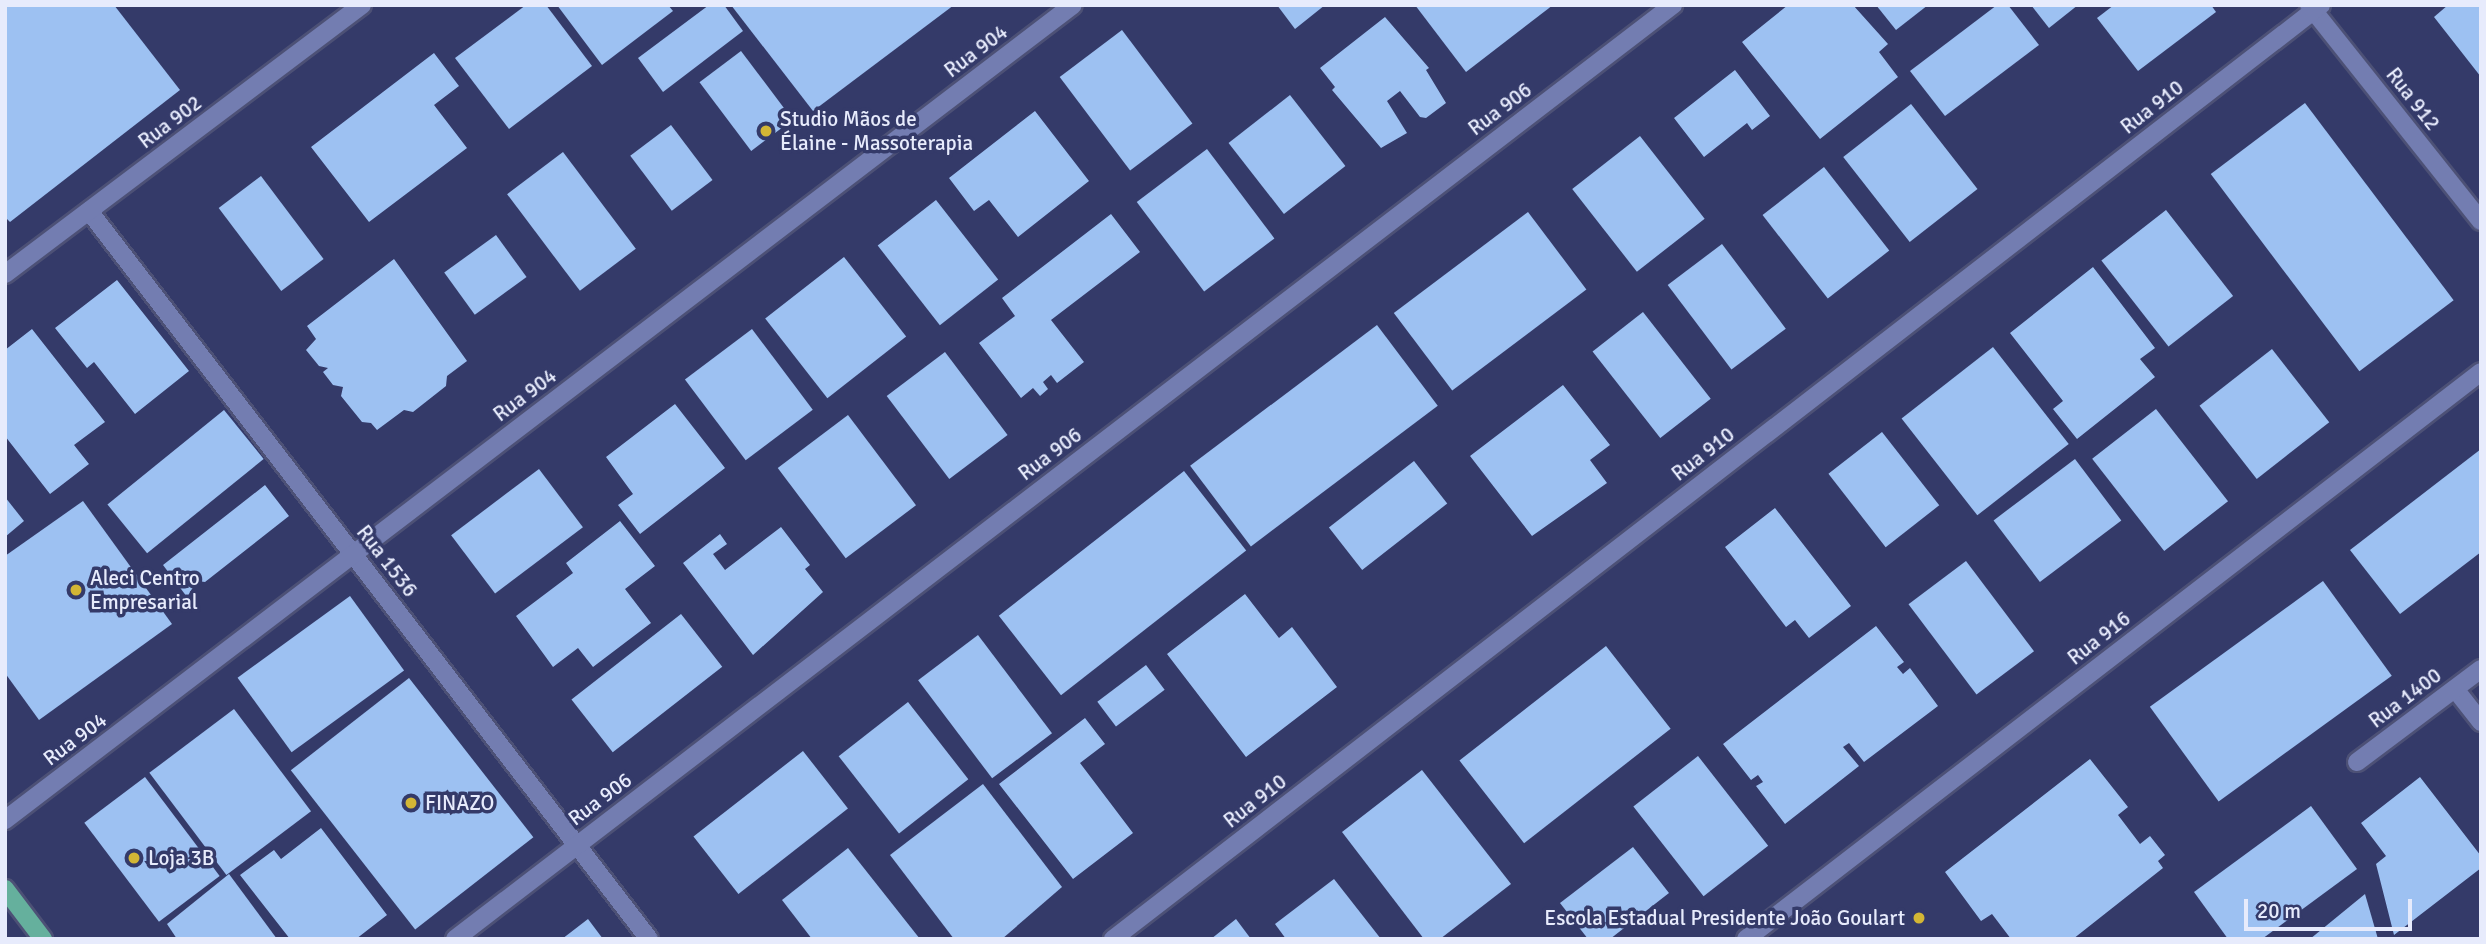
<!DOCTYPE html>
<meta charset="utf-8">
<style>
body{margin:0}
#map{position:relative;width:2486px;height:944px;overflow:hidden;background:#343a69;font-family:Signika,sans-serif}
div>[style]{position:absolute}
.building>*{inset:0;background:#9dc1f2;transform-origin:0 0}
.roads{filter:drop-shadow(2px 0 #4d5176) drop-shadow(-2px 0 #4d5176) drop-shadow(0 2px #4d5176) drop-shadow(0 -2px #4d5176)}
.minor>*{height:18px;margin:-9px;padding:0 9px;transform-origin:9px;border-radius:9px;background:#737db1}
.major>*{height:18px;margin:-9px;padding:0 9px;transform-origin:9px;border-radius:9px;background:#65b09d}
.dots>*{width:19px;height:19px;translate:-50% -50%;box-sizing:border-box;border:4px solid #343a69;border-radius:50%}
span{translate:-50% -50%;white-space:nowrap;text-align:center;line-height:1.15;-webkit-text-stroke:7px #343a69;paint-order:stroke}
.street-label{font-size:21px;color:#e7ebfc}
.poi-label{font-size:21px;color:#e7ebfc}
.left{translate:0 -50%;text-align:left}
.right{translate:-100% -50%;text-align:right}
.frame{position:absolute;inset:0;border:7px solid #e7ebfc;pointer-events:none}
.scale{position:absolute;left:2244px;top:899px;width:168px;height:32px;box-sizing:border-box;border:4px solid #e7ebfc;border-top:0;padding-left:9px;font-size:21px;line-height:24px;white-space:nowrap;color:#e7ebfc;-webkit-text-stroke:5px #343a69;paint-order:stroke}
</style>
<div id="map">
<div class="building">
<div style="clip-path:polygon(5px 5px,114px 5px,180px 90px,10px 222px,5px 217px)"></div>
<div style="clip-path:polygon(526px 5px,546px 5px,592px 66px,509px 129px,455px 58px)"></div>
<div style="clip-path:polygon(557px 5px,668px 5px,673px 11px,602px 65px)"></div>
<div style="clip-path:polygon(709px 5px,724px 5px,743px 31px,663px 92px,638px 58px)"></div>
<div style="clip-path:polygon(731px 5px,954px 5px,813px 111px)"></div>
<div style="clip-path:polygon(1277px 5px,1325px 5px,1295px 29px)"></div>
<div style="clip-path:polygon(1415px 5px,1553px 5px,1466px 72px)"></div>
<div style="clip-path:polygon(1788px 5px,1853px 5px,1888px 44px,1879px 52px,1898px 77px,1820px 139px,1742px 42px)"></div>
<div style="clip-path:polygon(1876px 5px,1928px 5px,1896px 30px)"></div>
<div style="clip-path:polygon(1997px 5px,2008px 5px,2039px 45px,1945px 116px,1910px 71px)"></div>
<div style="clip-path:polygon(2031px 5px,2078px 5px,2049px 28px)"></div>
<div style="clip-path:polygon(2114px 5px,2211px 5px,2216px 12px,2138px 71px,2097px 18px)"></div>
<div style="clip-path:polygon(2448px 5px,2481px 5px,2481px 77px,2434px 17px)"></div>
<div style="clip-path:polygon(1385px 17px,1429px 68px,1426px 70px,1446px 103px,1426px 118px,1420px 117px,1400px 91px,1387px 101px,1407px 133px,1381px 148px,1332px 90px,1335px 87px,1320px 68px)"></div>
<div style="left:1122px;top:30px;width:117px;height:78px;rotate:53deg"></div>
<div style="left:741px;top:51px;width:86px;height:52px;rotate:53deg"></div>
<div style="clip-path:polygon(434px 53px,459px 86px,434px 105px,467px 148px,369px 222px,311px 147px)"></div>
<div style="clip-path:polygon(1735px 70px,1770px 116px,1752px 130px,1747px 123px,1704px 157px,1674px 118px)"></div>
<div style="left:1290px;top:95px;width:90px;height:78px;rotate:52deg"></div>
<div style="left:2305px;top:103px;width:247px;height:118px;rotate:53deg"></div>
<div style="left:1911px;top:104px;width:108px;height:86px;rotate:52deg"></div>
<div style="clip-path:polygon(1035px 111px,1089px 181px,1018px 237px,989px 200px,974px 211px,949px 178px)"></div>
<div style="left:671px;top:125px;width:69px;height:51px;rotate:53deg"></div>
<div style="left:1640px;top:136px;width:105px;height:86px;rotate:52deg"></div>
<div style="left:1207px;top:149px;width:112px;height:88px;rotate:53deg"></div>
<div style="left:563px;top:152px;width:121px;height:70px;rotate:53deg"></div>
<div style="left:1824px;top:167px;width:106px;height:78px;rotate:52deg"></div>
<div style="left:261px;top:176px;width:104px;height:53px;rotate:53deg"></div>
<div style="left:936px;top:200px;width:101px;height:74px;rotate:52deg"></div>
<div style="left:2166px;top:210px;width:109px;height:82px;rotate:52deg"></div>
<div style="left:1528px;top:212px;width:97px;height:168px;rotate:53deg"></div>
<div style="clip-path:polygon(1111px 214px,1140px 252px,1051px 320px,1084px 362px,1057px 383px,1051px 375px,1043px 382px,1048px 389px,1040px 396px,1033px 388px,1021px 398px,979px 343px,1015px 316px,1002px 298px)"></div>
<div style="left:496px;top:235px;width:52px;height:64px;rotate:54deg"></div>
<div style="left:1722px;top:244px;width:106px;height:68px;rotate:53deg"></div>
<div style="left:844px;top:257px;width:101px;height:100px;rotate:52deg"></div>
<div style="clip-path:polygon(394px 259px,467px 361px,447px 376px,446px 386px,413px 412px,404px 410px,377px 430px,371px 423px,362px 422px,341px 396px,343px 387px,333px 385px,323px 372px,328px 368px,319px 366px,306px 350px,316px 339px,307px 326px)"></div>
<div style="clip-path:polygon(2093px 267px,2155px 348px,2140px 359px,2155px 377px,2077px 439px,2053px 409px,2063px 401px,2010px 333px)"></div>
<div style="clip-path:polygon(117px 280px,189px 371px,135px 414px,94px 362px,87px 368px,55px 328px)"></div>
<div style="left:1643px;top:312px;width:110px;height:64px;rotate:52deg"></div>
<div style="left:1377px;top:325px;width:101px;height:234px;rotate:53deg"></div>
<div style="clip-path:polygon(32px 329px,105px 422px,74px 445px,89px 464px,50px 494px,5px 436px,5px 350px)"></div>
<div style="left:752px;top:329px;width:101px;height:84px;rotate:53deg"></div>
<div style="left:1993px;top:347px;width:123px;height:116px;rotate:52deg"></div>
<div style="left:2272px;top:349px;width:93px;height:92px;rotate:52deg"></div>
<div style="left:945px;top:352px;width:104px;height:73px;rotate:53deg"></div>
<div style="clip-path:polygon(1563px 385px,1610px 445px,1590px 460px,1607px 483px,1532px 536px,1470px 456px)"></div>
<div style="clip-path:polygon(675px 404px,725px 468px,640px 534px,618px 505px,633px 494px,606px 457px)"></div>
<div style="left:2156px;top:409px;width:117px;height:81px;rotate:52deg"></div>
<div style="left:224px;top:410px;width:63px;height:150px;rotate:51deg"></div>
<div style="left:848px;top:415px;width:113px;height:88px;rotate:53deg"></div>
<div style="left:1882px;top:432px;width:93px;height:68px;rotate:52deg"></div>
<div style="clip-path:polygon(2481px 449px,2481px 552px,2400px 614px,2350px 550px)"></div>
<div style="left:2075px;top:459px;width:77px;height:102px;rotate:53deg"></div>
<div style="left:1414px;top:461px;width:54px;height:108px;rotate:52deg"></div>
<div style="left:539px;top:469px;width:73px;height:110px;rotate:53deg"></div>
<div style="left:1184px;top:471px;width:101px;height:235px;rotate:52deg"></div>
<div style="clip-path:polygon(265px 485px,289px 516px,205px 582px,197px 581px,187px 597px,163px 565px)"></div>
<div style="clip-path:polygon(5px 497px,24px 521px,5px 537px)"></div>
<div style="clip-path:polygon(83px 501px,172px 624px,39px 720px,5px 673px,5px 556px)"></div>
<div style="clip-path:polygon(1775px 508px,1851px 606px,1809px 638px,1795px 620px,1786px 627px,1725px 547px)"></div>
<div style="clip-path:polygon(620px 521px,655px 566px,625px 589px,651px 623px,593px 667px,578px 648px,553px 667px,516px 616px,573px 573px,566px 563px)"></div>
<div style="clip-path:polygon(781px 527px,810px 565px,805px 569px,823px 592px,753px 655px,683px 563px,720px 534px,727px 544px,713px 554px,725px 570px)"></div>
<div style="left:1966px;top:561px;width:113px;height:72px;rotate:53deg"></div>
<div style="left:2323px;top:581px;width:117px;height:214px;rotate:54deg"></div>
<div style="clip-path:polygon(1245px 594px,1279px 638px,1292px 627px,1337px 687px,1246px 757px,1167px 654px)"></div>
<div style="left:350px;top:596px;width:92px;height:139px;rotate:54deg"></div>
<div style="left:681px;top:614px;width:67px;height:139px;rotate:52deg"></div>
<div style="clip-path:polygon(1876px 626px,1904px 662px,1897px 667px,1903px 674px,1910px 668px,1938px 706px,1864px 762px,1849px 743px,1843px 747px,1859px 766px,1785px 824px,1756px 786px,1763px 782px,1758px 775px,1751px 780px,1723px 744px)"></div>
<div style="left:978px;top:635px;width:123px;height:75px;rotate:53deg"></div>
<div style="left:1606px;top:646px;width:105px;height:186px;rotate:52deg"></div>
<div style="left:1146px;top:665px;width:31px;height:61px;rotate:53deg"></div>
<div style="left:409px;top:678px;width:202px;height:150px;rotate:52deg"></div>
<div style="left:908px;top:702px;width:98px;height:88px;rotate:52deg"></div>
<div style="left:234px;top:709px;width:128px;height:106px;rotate:53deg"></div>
<div style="clip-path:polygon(1085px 718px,1105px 744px,1080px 763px,1133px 833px,1073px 879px,999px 784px)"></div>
<div style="left:803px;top:751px;width:73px;height:139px;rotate:52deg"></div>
<div style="left:1698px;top:756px;width:114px;height:82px;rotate:52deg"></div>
<div style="clip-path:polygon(2090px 759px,2128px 807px,2118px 815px,2140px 844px,2150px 836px,2165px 855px,2158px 861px,2163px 868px,2073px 939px,2011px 939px,1992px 914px,1981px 921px,1945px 872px)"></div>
<div style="clip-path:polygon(1422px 770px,1511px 884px,1440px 939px,1424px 939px,1342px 832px)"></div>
<div style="left:145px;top:777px;width:124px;height:76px;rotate:53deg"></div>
<div style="clip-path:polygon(2420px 777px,2481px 856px,2481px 868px,2394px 935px,2376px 864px,2386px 856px,2361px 823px)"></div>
<div style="clip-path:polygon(983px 784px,1062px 887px,1002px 939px,954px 939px,890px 855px)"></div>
<div style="clip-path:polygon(2311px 806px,2357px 869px,2262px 939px,2228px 939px,2194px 892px)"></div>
<div style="clip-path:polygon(321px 828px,387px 915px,356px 939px,290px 939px,240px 875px,274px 850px,281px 859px)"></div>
<div style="clip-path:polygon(1633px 847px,1669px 893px,1610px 939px,1588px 939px,1560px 903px)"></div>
<div style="clip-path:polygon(848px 848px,920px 939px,812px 939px,782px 900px)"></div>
<div style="clip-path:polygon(229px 874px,277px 939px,177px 939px,167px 924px)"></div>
<div style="clip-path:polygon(1334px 879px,1381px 939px,1286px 939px,1275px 924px)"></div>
<div style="clip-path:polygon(2365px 894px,2378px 939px,2310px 939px)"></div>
<div style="clip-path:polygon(588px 919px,603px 939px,562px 939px)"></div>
<div style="clip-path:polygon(1236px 919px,1251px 939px,1211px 939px)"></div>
</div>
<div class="roads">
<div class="minor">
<div style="left:2309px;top:5px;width:276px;rotate:51.5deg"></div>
<div style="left:89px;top:211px;width:918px;rotate:52.43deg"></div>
<div style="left:5px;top:274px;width:447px;rotate:-37deg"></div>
<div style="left:2455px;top:689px;width:42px;rotate:51.8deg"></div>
<div style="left:2357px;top:762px;width:155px;rotate:-36.9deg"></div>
<div style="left:5px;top:820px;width:1343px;rotate:-37.35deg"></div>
<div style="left:455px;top:939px;width:1535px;rotate:-37.48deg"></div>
<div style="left:1113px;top:939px;width:1527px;rotate:-37.71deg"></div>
<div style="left:1746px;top:939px;width:928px;rotate:-37.65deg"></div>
</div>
<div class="major">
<div style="left:5px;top:889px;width:63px;rotate:52.8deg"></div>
</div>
</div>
<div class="dots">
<div style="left:766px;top:131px;background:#d3b635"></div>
<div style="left:76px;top:590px;background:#d3b635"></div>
<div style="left:411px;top:803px;background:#d3b635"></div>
<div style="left:134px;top:858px;background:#d3b635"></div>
<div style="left:1919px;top:918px;background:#d3b635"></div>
</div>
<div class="street-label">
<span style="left:976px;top:51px;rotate:-37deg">Rua 904</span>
<span style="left:2413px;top:99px;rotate:52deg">Rua 912</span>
<span style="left:2152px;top:107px;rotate:-38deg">Rua 910</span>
<span style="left:1500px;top:109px;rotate:-37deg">Rua 906</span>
<span style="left:170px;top:122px;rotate:-37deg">Rua 902</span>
<span style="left:525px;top:395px;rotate:-37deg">Rua 904</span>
<span style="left:1050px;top:454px;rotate:-37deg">Rua 906</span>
<span style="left:1703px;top:454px;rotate:-38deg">Rua 910</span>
<span style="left:387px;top:561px;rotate:52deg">Rua 1536</span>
<span style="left:2099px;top:638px;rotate:-38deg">Rua 916</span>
<span style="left:2405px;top:698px;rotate:-37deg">Rua 1400</span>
<span style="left:75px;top:739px;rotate:-37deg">Rua 904</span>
<span style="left:600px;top:799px;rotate:-37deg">Rua 906</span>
<span style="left:1255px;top:801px;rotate:-38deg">Rua 910</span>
</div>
<div class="poi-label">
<span class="left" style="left:780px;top:131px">Studio Mãos de<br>Élaine - Massoterapia</span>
<span class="left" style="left:90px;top:590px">Aleci Centro<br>Empresarial</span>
<span class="left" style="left:425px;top:803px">FINAZO</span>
<span class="left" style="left:148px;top:858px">Loja 3B</span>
<span class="right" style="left:1905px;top:918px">Escola Estadual Presidente João Goulart</span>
</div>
<div class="frame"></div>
<div class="scale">20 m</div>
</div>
